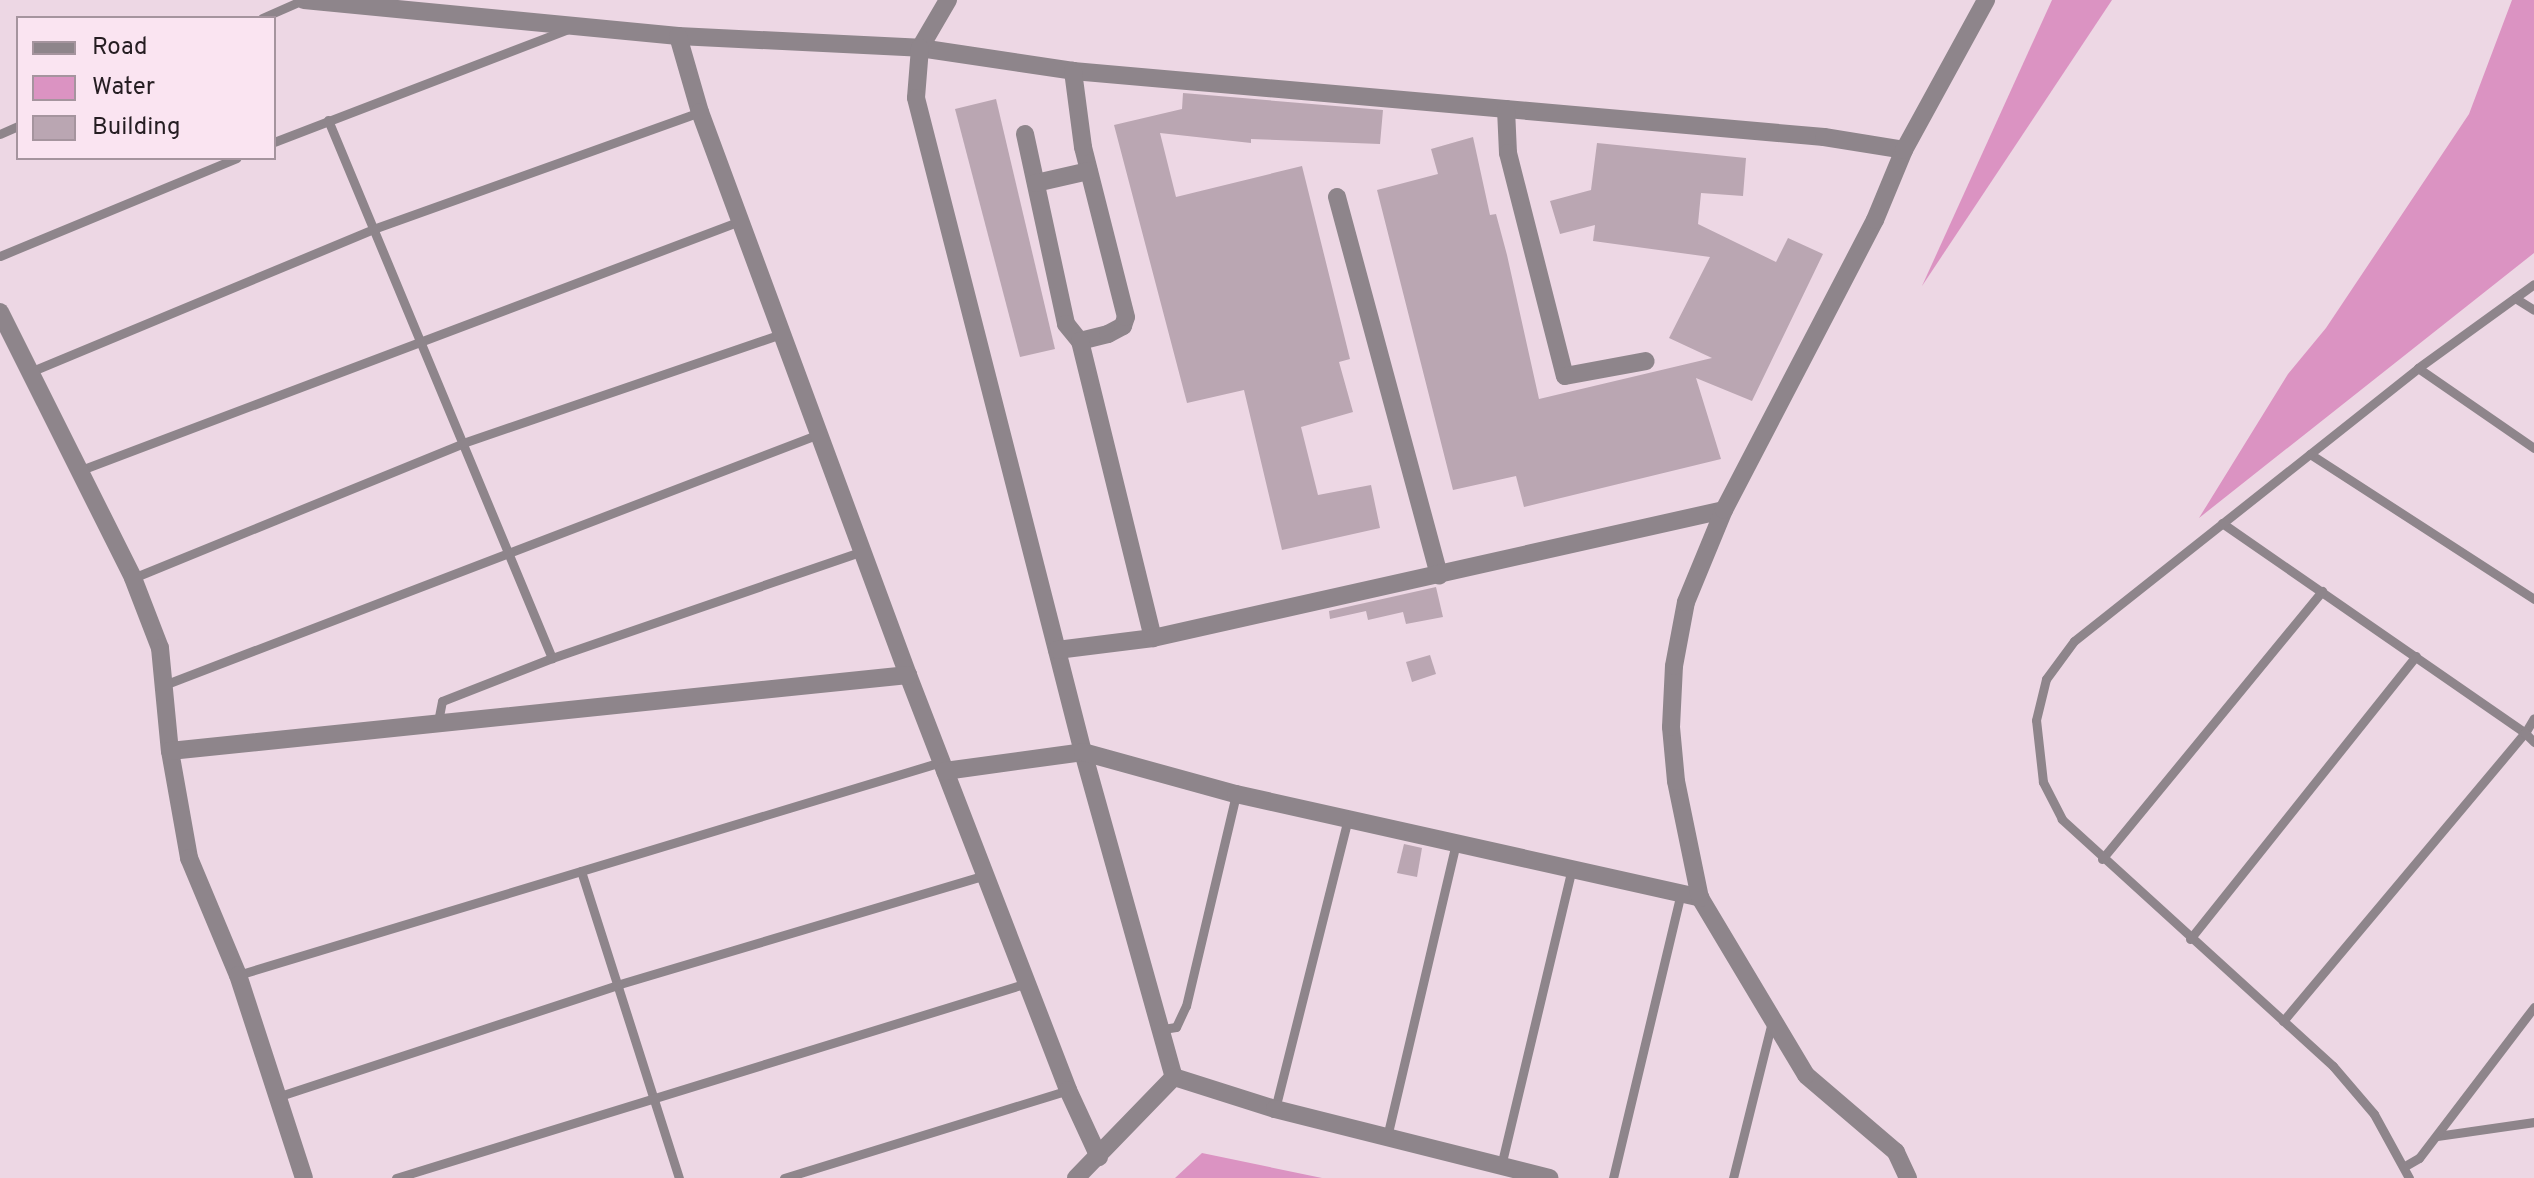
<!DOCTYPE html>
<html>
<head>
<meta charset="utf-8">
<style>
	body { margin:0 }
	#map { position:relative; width:2534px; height:1178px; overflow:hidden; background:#edd7e4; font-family:Overpass,sans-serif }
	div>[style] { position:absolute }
	.water>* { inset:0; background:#db93c2 }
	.building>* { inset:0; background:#baa6b2 }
	.service>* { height:9px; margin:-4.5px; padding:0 4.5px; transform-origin:4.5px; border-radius:4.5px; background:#8e858b }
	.minor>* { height:18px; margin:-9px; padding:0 9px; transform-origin:9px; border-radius:9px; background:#8e858b }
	span { translate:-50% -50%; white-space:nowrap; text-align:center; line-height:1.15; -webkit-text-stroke:6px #fae4f1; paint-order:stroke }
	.legend { position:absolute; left:16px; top:16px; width:260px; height:144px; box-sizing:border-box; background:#fae4f1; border:2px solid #a5949e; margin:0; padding:10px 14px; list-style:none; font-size:24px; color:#251d22 }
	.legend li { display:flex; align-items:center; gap:16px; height:40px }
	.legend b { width:40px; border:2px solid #a5949e }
</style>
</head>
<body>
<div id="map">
	<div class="water">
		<div style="clip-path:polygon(2052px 0,2112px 0,1922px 286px)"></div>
		<div style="clip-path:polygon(2512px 0,2534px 0,2534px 253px,2199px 518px,2288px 374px,2326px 328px,2469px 114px)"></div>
		<div style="clip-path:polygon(1202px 1153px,1322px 1178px,1175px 1178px)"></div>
	</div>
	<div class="building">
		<div style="clip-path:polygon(1183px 93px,1383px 110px,1380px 144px,1251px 139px,1251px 143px,1160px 133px,1176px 197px,1302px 166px,1350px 359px,1339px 362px,1353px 412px,1301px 427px,1318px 495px,1371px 485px,1380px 528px,1282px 550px,1244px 390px,1187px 403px,1114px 125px,1182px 109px)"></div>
		<div style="clip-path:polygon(996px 99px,1055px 349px,1020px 357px,955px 109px)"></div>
		<div style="clip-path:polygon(1473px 137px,1490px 215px,1496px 214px,1507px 255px,1539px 399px,1712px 358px,1669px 338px,1710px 257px,1593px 241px,1595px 225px,1560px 234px,1550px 201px,1591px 190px,1597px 143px,1746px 158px,1743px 196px,1701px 193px,1698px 224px,1776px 262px,1788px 238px,1823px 254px,1752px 401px,1696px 378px,1721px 459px,1524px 507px,1516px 476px,1453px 490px,1377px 190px,1438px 174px,1431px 149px)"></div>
		<div style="clip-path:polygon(1436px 587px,1443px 617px,1406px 624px,1403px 612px,1368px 620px,1366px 611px,1330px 619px,1329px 611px)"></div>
		<div style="clip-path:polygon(1430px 655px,1436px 674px,1412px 682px,1406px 662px)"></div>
		<div style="clip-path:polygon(1404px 844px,1422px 848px,1417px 877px,1397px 873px)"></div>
	</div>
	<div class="service">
		<div style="left:262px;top:18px;width:45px;rotate:-23.7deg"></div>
		<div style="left:328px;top:120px;width:583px;rotate:67.4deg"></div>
		<div style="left:552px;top:658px;width:118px;rotate:158.6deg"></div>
		<div style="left:442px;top:701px;width:20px;rotate:101deg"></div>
		<div style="left:0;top:134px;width:20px;rotate:-24deg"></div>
		<div style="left:274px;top:142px;width:313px;rotate:-21deg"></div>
		<div style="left:0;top:256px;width:256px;rotate:-22.5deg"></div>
		<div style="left:2515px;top:298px;width:22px;rotate:32deg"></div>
		<div style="left:2418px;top:368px;width:141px;rotate:34.6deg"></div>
		<div style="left:30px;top:372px;width:375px;rotate:-22.6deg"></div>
		<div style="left:376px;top:228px;width:344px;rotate:-19.7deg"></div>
		<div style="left:2310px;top:454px;width:267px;rotate:32.9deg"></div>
		<div style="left:81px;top:470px;width:704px;rotate:-20.7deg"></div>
		<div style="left:2222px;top:523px;width:369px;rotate:34.7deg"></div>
		<div style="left:2525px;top:733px;width:17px;rotate:-59deg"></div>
		<div style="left:133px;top:578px;width:357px;rotate:-22.2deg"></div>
		<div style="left:463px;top:443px;width:337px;rotate:-18.9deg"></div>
		<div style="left:552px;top:658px;width:328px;rotate:-19deg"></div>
		<div style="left:164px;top:685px;width:701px;rotate:-20.97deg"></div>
		<div style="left:2102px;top:859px;width:347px;rotate:-50.6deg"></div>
		<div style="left:581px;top:871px;width:322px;rotate:72.3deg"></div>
		<div style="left:2190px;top:939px;width:362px;rotate:-51.4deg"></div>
		<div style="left:238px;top:975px;width:735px;rotate:-16.86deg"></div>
		<div style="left:2283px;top:1021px;width:376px;rotate:-50deg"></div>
		<div style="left:2525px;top:733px;width:13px;rotate:45deg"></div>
		<div style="left:1163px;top:1029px;width:13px;rotate:-9deg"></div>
		<div style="left:1176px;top:1027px;width:23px;rotate:-65deg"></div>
		<div style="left:1186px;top:1006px;width:218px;rotate:-76.7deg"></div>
		<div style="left:277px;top:1097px;width:361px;rotate:-18.2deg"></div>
		<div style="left:620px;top:984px;width:381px;rotate:-16.6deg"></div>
		<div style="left:1275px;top:1109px;width:299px;rotate:-75.9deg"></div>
		<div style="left:2437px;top:1136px;width:98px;rotate:-8.2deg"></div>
		<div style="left:1387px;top:1137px;width:302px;rotate:-76.8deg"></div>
		<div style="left:1501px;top:1166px;width:305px;rotate:-76.6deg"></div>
		<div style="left:2405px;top:1166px;width:16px;rotate:-30deg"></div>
		<div style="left:2419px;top:1158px;width:190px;rotate:-52.7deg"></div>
		<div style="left:396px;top:1178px;width:660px;rotate:-17.17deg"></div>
		<div style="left:784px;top:1178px;width:297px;rotate:-17.2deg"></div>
		<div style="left:1613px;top:1178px;width:293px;rotate:-76.6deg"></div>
		<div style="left:1733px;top:1178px;width:161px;rotate:-76deg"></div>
		<div style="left:2409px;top:1178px;width:73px;rotate:-118.7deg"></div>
		<div style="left:2374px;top:1114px;width:63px;rotate:-130.5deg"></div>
		<div style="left:2333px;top:1066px;width:367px;rotate:-137.7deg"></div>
		<div style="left:2062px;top:819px;width:42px;rotate:-117.2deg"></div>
		<div style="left:2043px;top:782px;width:62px;rotate:-96.4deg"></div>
		<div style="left:2036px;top:720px;width:42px;rotate:-76.3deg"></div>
		<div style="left:2046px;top:679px;width:47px;rotate:-53.6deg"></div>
		<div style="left:2074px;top:641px;width:439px;rotate:-38.4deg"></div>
		<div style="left:2418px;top:368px;width:143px;rotate:-35.9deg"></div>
	</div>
	<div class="minor">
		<div style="left:304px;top:0;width:376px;rotate:5.5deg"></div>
		<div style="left:678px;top:36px;width:242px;rotate:2.8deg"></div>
		<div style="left:920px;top:48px;width:155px;rotate:8.5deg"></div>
		<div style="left:1073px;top:71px;width:754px;rotate:5.02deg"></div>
		<div style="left:1824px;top:137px;width:81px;rotate:9.2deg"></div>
		<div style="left:948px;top:0;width:56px;rotate:120.3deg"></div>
		<div style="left:920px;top:48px;width:50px;rotate:94.6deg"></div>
		<div style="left:916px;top:98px;width:675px;rotate:75.68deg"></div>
		<div style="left:1083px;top:752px;width:337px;rotate:74.4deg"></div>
		<div style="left:678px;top:36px;width:79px;rotate:73.9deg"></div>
		<div style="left:700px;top:112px;width:600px;rotate:69.72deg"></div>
		<div style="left:908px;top:675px;width:445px;rotate:68.9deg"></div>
		<div style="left:1068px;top:1090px;width:74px;rotate:65.2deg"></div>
		<div style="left:1506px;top:109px;width:44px;rotate:87.4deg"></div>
		<div style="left:1508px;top:153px;width:230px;rotate:75.7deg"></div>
		<div style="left:1565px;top:376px;width:82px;rotate:-10.5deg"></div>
		<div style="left:1025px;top:134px;width:194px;rotate:77.8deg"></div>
		<div style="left:1066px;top:324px;width:22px;rotate:51deg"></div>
		<div style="left:1080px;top:341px;width:29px;rotate:-14deg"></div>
		<div style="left:1108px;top:334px;width:17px;rotate:-28deg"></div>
		<div style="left:1123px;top:326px;width:9px;rotate:-72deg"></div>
		<div style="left:1126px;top:317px;width:175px;rotate:-104.2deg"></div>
		<div style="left:1083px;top:147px;width:77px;rotate:-97.5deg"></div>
		<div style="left:1036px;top:183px;width:54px;rotate:-12.8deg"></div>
		<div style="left:1337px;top:197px;width:392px;rotate:74.9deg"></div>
		<div style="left:0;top:312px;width:297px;rotate:63.4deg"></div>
		<div style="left:133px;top:578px;width:75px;rotate:68.9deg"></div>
		<div style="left:160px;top:648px;width:103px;rotate:84.5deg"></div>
		<div style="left:170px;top:751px;width:109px;rotate:79.9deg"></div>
		<div style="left:189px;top:858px;width:127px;rotate:67.3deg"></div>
		<div style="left:238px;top:975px;width:213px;rotate:72deg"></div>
		<div style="left:1080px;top:341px;width:306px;rotate:76.2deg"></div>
		<div style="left:1057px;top:650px;width:97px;rotate:-7.1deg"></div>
		<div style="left:1153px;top:638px;width:585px;rotate:-12.64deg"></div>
		<div style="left:170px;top:751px;width:742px;rotate:-5.88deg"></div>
		<div style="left:945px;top:771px;width:139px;rotate:-7.8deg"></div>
		<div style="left:1083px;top:752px;width:159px;rotate:15.4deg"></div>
		<div style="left:1236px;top:794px;width:476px;rotate:12.6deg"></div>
		<div style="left:1174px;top:1077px;width:106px;rotate:17.6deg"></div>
		<div style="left:1275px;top:1109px;width:283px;rotate:14.1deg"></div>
		<div style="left:1076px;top:1178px;width:141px;rotate:-45.9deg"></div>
		<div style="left:1908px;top:1178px;width:29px;rotate:-115deg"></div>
		<div style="left:1896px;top:1152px;width:118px;rotate:-139.5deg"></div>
		<div style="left:1806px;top:1075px;width:206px;rotate:-120.9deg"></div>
		<div style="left:1700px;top:898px;width:119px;rotate:-101.6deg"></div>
		<div style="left:1676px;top:781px;width:54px;rotate:-95.3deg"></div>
		<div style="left:1671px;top:727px;width:61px;rotate:-87.2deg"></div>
		<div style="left:1674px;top:666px;width:65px;rotate:-79.4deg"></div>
		<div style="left:1686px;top:602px;width:100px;rotate:-67.6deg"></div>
		<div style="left:1724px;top:510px;width:327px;rotate:-62.5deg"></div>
		<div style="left:1875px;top:220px;width:76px;rotate:-67.5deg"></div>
		<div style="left:1904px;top:150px;width:171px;rotate:-61.3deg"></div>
	</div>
	<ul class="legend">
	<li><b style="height:10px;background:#8e858b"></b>Road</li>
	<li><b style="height:22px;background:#db93c2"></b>Water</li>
	<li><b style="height:22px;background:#baa6b2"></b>Building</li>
	</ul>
</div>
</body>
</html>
